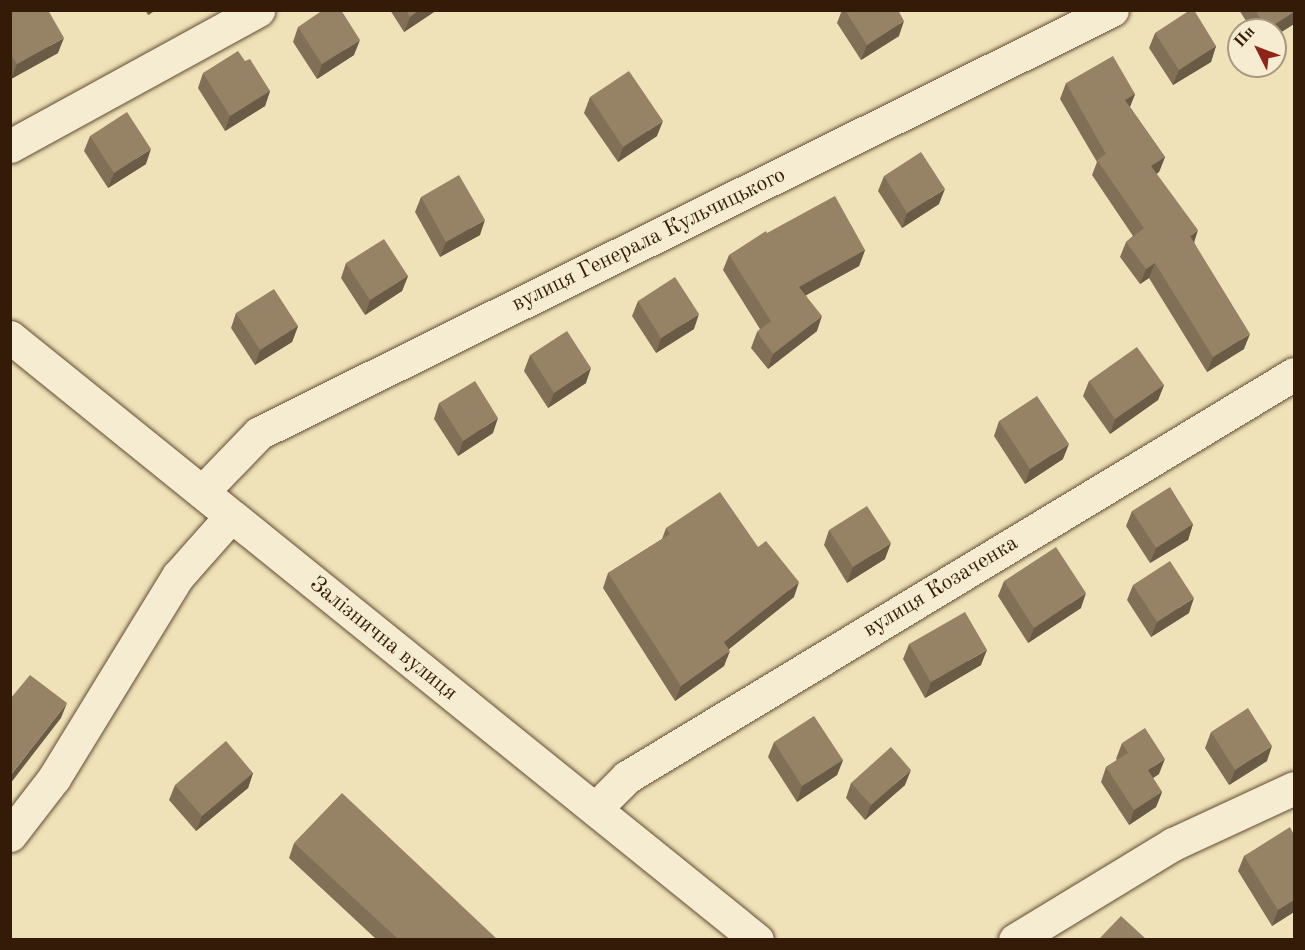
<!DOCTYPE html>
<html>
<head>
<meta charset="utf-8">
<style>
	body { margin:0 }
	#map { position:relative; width:1305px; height:950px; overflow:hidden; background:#f0e2b8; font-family:"Old Standard TT",serif }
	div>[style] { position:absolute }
	.roads { filter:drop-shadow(0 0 2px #634d34) drop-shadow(0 0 2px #634d34) }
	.minor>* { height:33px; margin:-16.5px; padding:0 16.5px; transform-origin:16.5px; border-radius:16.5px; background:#f5ecd1 }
	.tertiary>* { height:33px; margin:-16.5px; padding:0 16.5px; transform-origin:16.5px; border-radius:16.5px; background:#f5ecd1 }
	.wall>* { inset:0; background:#817056 }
	.shaded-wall>* { inset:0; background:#695b46 }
	.building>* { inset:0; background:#968264 }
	span { translate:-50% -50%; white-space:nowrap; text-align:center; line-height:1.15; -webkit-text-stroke:6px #f5ecd1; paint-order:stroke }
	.street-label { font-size:22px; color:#341b08 }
	.frame { position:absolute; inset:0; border:12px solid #341b08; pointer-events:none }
	.north { position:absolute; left:1227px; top:18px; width:60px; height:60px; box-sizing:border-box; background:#f5ecd1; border:2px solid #a89881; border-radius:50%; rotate:312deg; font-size:16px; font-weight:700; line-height:24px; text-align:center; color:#341b08 }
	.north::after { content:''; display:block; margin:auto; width:21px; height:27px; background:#8f2418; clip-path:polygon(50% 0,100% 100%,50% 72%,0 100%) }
</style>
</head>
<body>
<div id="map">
	<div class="roads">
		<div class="minor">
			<div style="left:10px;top:146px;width:283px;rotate:-28.7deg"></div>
			<div style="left:595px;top:809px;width:45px;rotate:-45deg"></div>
			<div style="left:627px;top:777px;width:779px;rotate:-31.14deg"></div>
			<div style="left:10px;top:835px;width:72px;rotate:-52.3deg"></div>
			<div style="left:54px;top:778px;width:237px;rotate:-58.5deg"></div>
			<div style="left:178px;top:576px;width:80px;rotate:-48.5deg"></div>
			<div style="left:1015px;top:940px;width:185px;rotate:-31.3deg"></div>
			<div style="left:1173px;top:844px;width:133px;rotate:-24.8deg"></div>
		</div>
		<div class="tertiary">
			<div style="left:10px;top:337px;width:960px;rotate:38.91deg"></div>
			<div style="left:202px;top:492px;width:82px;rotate:-46deg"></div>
			<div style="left:259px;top:433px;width:952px;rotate:-26.38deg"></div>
		</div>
	</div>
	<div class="wall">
		<div style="clip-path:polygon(145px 10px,156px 10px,148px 15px)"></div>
		<div style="clip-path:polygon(390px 10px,437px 10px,404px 32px)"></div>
		<div style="clip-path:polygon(842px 10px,898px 10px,899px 36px,861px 60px,837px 23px)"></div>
		<div style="clip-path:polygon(1239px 10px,1294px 10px,1294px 24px,1275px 36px,1275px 30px,1252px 30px)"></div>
		<div style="clip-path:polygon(10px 12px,58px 53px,11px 79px,10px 78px)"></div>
		<div style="clip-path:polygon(298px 27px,354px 55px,317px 79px,293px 42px)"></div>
		<div style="clip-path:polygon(1155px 33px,1216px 46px,1211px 62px,1173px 85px,1149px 48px)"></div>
		<div style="clip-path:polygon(245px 61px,270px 91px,265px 106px,225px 131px,198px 88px,203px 73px)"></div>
		<div style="clip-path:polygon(1066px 83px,1135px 94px,1130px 107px,1165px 157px,1159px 172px,1156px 174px,1194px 242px,1244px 349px,1207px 372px,1149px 278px,1140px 284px,1120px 257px,1126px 242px,1133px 236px,1092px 175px,1097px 162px,1060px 99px)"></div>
		<div style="clip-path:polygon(590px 97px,657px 136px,618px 162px,584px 113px)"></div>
		<div style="clip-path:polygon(90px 136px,146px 164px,108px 188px,84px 151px)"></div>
		<div style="clip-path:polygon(884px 176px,939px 204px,902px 228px,878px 191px)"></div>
		<div style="clip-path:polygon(421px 197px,480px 235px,440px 257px,415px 212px)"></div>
		<div style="clip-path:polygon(767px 233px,865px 250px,859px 266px,806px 295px,817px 331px,768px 369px,751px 348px,757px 332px,760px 329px,723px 270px,729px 255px)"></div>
		<div style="clip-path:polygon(346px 263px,408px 276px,402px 291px,365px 315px,341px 278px)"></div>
		<div style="clip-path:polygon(638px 301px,694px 329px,656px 353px,632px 316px)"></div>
		<div style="clip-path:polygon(236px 313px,298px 326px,292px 342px,255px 365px,231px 328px)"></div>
		<div style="clip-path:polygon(530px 355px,586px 383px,548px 408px,524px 371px)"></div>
		<div style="clip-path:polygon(1089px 381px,1164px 385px,1158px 400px,1110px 434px,1083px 396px)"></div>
		<div style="clip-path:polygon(439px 403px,493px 433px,458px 456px,434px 419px)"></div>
		<div style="clip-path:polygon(999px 421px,1063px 459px,1025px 484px,994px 436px)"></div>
		<div style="clip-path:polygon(1132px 511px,1193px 524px,1188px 540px,1150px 563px,1126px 526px)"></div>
		<div style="clip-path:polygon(666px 528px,758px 547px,794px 597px,729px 649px,724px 666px,675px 701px,603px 588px,608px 573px,662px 539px)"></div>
		<div style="clip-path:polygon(829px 530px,885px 559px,847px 583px,824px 545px)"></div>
		<div style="clip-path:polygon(1004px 581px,1081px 608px,1028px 643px,998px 596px)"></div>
		<div style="clip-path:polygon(1133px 585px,1189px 613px,1151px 637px,1127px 600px)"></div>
		<div style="clip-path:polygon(909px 644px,981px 665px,925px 698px,903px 659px)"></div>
		<div style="clip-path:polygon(1211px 732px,1267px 761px,1229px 785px,1205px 748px)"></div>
		<div style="clip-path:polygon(774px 742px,843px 760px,837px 775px,797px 802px,768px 757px)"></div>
		<div style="clip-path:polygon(1122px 743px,1159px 774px,1153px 778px,1162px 792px,1156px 807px,1129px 825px,1101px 782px,1106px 767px,1117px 760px,1116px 759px)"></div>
		<div style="clip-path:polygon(253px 773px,248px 788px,196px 831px,169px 800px,175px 785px)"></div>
		<div style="clip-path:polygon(851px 783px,905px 785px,865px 820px,846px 798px)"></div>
		<div style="clip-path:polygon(1294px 835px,1294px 912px,1272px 926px,1238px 871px,1244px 856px)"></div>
		<div style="clip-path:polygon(294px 843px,497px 939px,376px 939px,289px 858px)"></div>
	</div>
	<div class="shaded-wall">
		<div style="clip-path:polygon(150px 10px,156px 10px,148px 15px)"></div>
		<div style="clip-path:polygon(419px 10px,437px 10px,404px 32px,410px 17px)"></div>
		<div style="clip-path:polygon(1294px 12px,1294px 24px,1275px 36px,1275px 30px,1267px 30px)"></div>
		<div style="clip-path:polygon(904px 21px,899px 36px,861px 60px,867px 45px)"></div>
		<div style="clip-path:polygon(64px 38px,58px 53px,11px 79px,17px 64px)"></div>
		<div style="clip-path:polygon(360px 40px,354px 55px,317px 79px,322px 64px)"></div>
		<div style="clip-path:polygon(1216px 46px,1211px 62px,1173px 85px,1179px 70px)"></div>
		<div style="clip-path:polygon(270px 91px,265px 106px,225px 131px,230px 116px)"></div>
		<div style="clip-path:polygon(1135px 94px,1129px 109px,1125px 100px)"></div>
		<div style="clip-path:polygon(663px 121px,657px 136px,618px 162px,623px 147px)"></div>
		<div style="clip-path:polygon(151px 149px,146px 164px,108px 188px,114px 173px)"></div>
		<div style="clip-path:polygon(1165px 157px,1159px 172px,1145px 182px,1151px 166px)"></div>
		<div style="clip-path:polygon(945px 189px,939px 204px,902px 228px,907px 213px)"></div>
		<div style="clip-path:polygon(485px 220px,480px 235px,440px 257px,446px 242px)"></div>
		<div style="clip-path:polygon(1198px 230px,1193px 246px,1190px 236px)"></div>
		<div style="clip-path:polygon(865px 250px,859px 266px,794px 302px,799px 287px)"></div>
		<div style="clip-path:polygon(1155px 263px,1149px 278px,1140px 284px,1146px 269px)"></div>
		<div style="clip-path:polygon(408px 276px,402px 291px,365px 315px,370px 300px)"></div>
		<div style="clip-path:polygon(699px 314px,694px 329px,656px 353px,661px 338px)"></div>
		<div style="clip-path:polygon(822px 316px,817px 331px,768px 369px,773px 354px)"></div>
		<div style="clip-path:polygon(298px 326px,292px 342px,255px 365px,260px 350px)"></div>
		<div style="clip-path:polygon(1250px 334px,1244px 349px,1207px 372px,1213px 357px)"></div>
		<div style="clip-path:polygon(591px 368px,586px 383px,548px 408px,554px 393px)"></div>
		<div style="clip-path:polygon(1164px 385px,1158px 400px,1110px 434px,1115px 419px)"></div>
		<div style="clip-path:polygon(498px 418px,493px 433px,458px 456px,463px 441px)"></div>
		<div style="clip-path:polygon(1069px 444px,1063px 459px,1025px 484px,1030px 469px)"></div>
		<div style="clip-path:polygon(1193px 524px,1188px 540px,1150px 563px,1156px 548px)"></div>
		<div style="clip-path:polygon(891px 543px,885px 559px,847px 583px,853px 567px)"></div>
		<div style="clip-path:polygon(799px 582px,794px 597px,718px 658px,724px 642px)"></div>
		<div style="clip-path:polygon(1086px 593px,1081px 608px,1028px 643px,1034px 628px)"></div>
		<div style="clip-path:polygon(1194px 598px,1189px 613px,1151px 637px,1157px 622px)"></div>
		<div style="clip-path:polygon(987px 650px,981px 665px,925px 698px,931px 682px)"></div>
		<div style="clip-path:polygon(730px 651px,724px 666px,675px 701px,681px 686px)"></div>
		<div style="clip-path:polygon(67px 703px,61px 718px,10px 784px,10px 776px)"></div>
		<div style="clip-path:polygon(1272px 746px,1267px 761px,1229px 785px,1235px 770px)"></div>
		<div style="clip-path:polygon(1165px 759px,1159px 774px,1142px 785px,1148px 770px)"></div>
		<div style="clip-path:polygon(843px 760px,837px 775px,797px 802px,802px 786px)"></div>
		<div style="clip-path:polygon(911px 770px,905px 785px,865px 820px,871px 805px)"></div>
		<div style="clip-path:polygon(253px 773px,248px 788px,196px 831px,202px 816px)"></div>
		<div style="clip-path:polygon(1162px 792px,1156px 807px,1129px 825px,1134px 810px)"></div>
		<div style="clip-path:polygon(1294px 900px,1294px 912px,1272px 926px,1278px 910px)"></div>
	</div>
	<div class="building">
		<div style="clip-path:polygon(13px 10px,48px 10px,64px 38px,17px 64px,10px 53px,10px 12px)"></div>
		<div style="clip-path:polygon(323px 10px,341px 10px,360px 40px,322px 64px,298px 27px)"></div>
		<div style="clip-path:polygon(406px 10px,419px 10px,410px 17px)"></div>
		<div style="clip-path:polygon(845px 10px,898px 10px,904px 21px,867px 45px)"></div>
		<div style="clip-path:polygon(1190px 10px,1194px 10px,1216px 46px,1179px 70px,1155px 33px)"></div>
		<div style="clip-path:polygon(1255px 10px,1294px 10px,1294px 12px,1267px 29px)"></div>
		<div style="clip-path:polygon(238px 51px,245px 61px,250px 59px,270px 91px,230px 116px,203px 73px)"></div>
		<div style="clip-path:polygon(1113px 56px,1135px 94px,1125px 100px,1165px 157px,1151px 166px,1198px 230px,1190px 236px,1250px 334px,1213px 357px,1155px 263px,1146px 269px,1126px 242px,1144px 228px,1097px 160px,1106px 154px,1066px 83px)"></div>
		<div style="clip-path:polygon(629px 71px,663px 121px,623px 147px,590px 97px)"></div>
		<div style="clip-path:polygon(127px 112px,151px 149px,114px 173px,90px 136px)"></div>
		<div style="clip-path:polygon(921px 152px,945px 189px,907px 213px,884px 176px)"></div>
		<div style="clip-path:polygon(459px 175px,485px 220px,446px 242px,421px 197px)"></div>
		<div style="clip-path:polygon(835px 196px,865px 250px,799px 287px,822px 316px,773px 354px,757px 332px,771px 321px,729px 255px,766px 231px,767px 233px)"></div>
		<div style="clip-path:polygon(384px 239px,408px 276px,370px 300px,346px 263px)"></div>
		<div style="clip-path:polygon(675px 277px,699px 314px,661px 338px,638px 301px)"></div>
		<div style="clip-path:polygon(274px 289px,298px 326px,260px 350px,236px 313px)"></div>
		<div style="clip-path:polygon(567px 331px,591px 368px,554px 393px,530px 355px)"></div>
		<div style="clip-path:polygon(1137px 347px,1164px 385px,1115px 419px,1089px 381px)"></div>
		<div style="clip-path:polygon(475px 381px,498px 418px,463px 441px,439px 403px)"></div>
		<div style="clip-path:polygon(1037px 396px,1069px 444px,1030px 469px,999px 421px)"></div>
		<div style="clip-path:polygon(1170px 487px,1193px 524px,1156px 548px,1132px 511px)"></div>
		<div style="clip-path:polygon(720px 492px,758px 547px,766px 541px,799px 582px,724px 642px,730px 651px,681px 686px,608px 573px,670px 534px,666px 528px)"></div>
		<div style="clip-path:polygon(867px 506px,891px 543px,853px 567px,829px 530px)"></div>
		<div style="clip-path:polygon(1056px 547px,1086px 593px,1034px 628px,1004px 581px)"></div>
		<div style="clip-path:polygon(1170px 561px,1194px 598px,1157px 622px,1133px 585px)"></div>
		<div style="clip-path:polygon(965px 612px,987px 650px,931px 682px,909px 644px)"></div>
		<div style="clip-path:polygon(30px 675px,67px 703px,10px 776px,10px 699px)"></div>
		<div style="clip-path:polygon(1248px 708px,1272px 746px,1235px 770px,1211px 732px)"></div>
		<div style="clip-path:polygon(814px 716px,843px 760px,802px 786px,774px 742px)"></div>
		<div style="clip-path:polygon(1145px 728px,1165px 759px,1148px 770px,1162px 792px,1134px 810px,1106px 767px,1128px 753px,1122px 743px)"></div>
		<div style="clip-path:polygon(226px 741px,253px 773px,202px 816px,175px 785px)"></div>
		<div style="clip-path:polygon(891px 747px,911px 770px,871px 805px,851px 783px)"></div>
		<div style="clip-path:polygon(342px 793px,497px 939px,398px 939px,294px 843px)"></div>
		<div style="clip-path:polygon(1290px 827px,1294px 835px,1294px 900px,1278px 910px,1244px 856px)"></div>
		<div style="clip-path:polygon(1121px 916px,1146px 939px,1099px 939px)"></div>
	</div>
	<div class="street-label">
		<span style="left:649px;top:240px;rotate:-26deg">вулиця Генерала Кульчицького</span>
		<span style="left:941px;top:587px;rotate:-31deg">вулиця Козаченка</span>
		<span style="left:383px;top:639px;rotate:39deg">Залізнична вулиця</span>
	</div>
	<div class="frame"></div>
	<div class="north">Пн</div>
</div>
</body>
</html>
